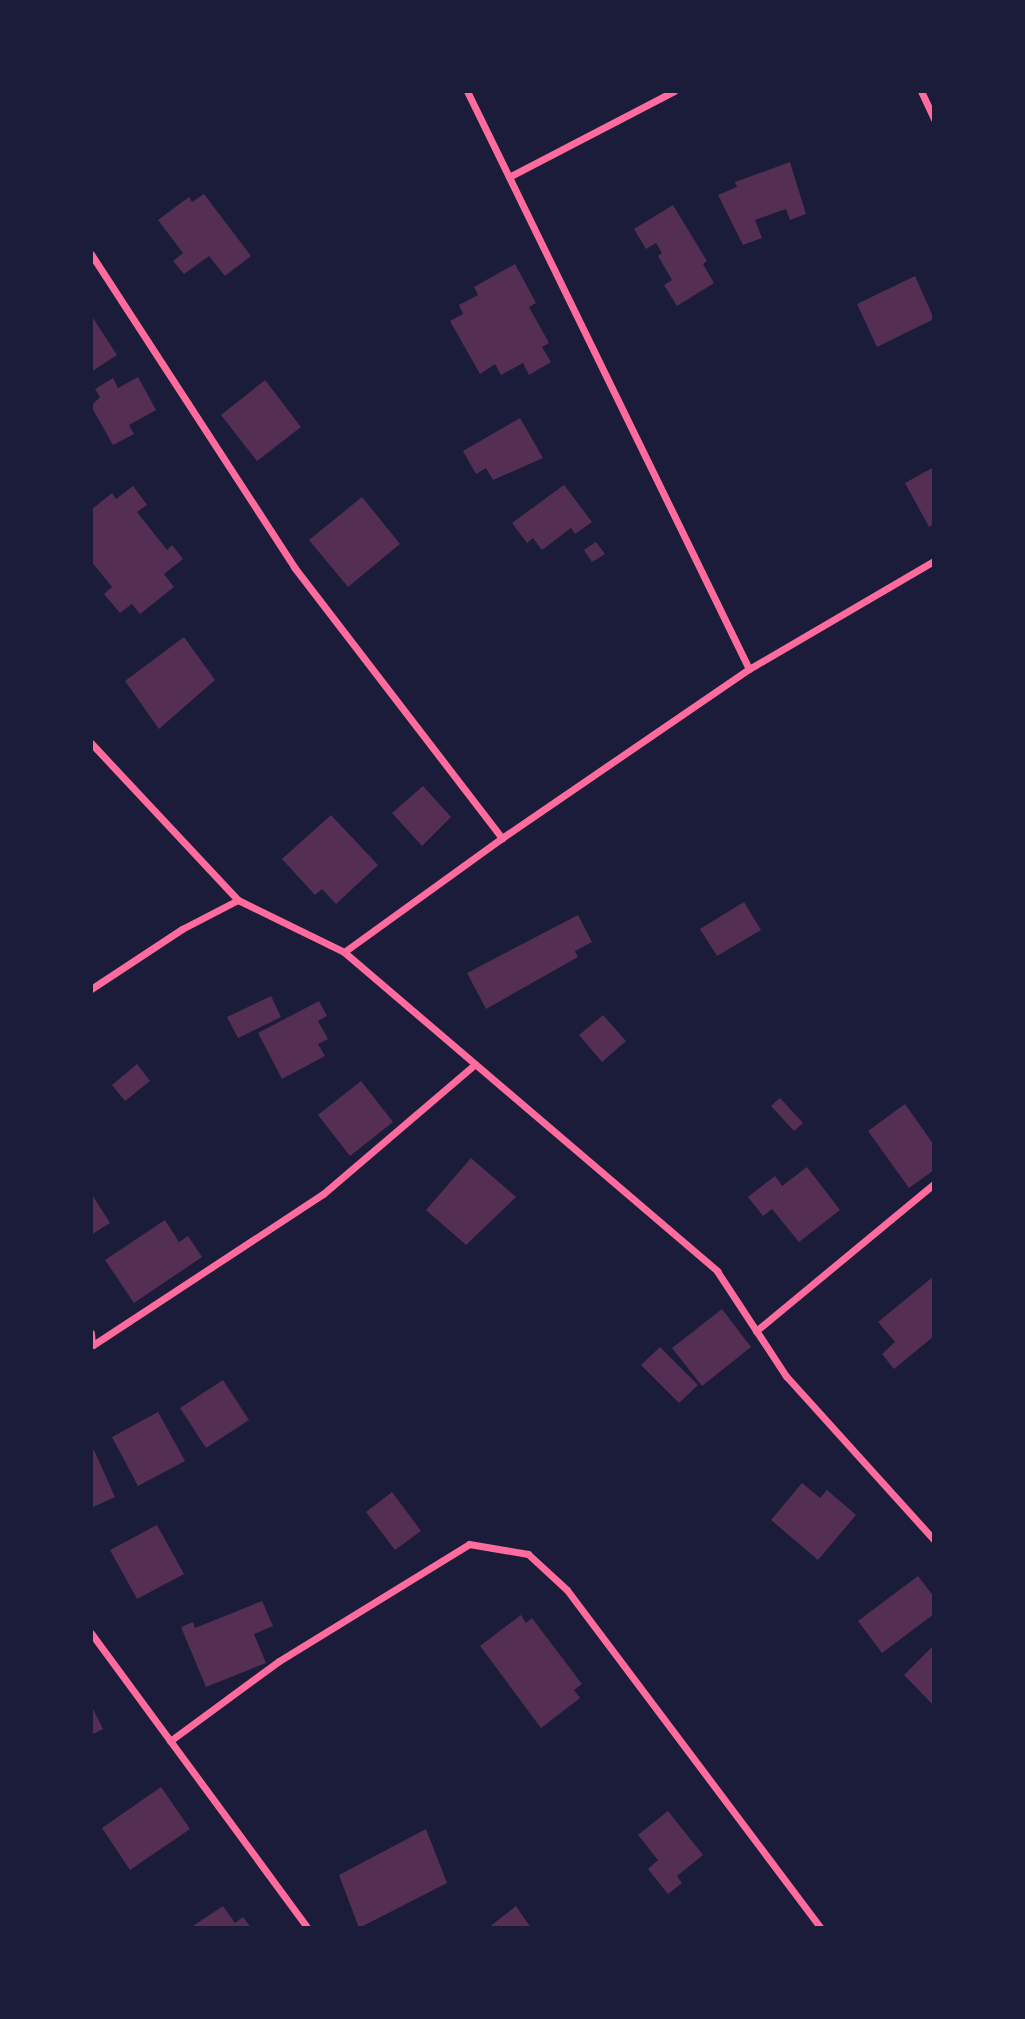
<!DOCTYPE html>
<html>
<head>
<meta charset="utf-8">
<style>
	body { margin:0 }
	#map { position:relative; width:1025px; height:2019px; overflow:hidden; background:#1b1b3a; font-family:"Roboto Condensed",sans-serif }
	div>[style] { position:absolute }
	.building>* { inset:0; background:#542f53 }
	.minor>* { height:7px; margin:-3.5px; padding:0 3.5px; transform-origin:3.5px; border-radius:3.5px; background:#ff6b9d }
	span { translate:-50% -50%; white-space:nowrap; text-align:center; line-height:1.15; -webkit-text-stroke:5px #1b1b3a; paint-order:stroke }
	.frame { position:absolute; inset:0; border:93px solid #1b1b3a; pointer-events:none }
</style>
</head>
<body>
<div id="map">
	<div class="building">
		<div style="clip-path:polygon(790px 162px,806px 214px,790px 220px,786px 209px,755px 220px,762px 238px,743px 245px,718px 195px,737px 187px,735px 182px)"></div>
		<div style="clip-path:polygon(204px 194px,251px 256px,225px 276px,209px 256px,184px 274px,173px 261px,183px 253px,158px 220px,189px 197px,192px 202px)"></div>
		<div style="clip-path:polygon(673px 205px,707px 261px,703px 264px,714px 283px,677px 306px,664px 285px,672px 280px,658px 256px,662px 253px,656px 243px,646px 249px,634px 229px)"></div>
		<div style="clip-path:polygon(515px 264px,536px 303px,529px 307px,549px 343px,542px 347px,551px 362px,529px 375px,523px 363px,501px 375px,495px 364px,480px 374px,450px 321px,463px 314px,459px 305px,478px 295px,474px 287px)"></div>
		<div style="clip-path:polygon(915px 276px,934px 319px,877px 347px,857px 304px)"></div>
		<div style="clip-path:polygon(93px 318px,117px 355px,91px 372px,91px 319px)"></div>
		<div style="clip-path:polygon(138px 377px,156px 410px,129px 425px,134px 434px,113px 445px,91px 406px,100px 397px,95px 389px,113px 378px,118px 388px)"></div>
		<div style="clip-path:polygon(265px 380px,301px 427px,257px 461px,221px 415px)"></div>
		<div style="clip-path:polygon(520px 418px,543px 458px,493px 480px,486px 468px,476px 474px,463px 451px)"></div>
		<div style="clip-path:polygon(934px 467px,934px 524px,929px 527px,905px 483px)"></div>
		<div style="clip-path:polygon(564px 485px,592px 522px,575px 534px,571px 528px,542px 550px,533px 538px,527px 543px,512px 523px)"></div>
		<div style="clip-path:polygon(133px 486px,147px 505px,137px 512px,167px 550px,172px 545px,183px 559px,164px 574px,174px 587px,140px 614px,132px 604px,120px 613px,104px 594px,112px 587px,91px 561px,91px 510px,112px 493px,116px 499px)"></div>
		<div style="clip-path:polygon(362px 497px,400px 544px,348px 587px,309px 540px)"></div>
		<div style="clip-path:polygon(596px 542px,605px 554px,592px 562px,584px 550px)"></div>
		<div style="clip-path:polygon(184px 637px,215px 680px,159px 729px,125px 681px)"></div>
		<div style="clip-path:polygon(423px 786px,451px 817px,422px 846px,392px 813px)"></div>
		<div style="clip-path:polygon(331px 815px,378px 865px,336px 904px,322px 889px,315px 895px,282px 859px)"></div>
		<div style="clip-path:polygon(744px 902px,761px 930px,717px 956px,700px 929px)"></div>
		<div style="clip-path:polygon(578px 915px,592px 942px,575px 951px,578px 957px,486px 1009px,467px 973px)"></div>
		<div style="clip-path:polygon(271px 996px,281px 1017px,238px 1038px,227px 1017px)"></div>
		<div style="clip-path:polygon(319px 1001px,327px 1016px,318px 1021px,328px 1039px,318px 1044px,325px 1056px,282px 1079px,258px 1033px)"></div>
		<div style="clip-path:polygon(603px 1015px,626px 1041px,602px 1062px,579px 1035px)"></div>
		<div style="clip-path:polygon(137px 1064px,150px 1081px,125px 1101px,112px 1085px)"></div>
		<div style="clip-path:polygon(361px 1081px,393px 1122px,350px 1156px,318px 1115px)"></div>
		<div style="clip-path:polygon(780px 1098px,803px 1123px,794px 1131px,771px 1106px)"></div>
		<div style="clip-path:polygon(905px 1104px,934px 1145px,934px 1170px,909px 1188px,868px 1131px)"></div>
		<div style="clip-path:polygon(471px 1158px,516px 1197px,466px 1245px,426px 1210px)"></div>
		<div style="clip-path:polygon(807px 1167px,840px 1210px,799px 1242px,772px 1209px,763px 1216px,748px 1197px,775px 1176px,782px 1186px)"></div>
		<div style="clip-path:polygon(91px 1193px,110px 1223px,91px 1235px)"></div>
		<div style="clip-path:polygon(165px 1220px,179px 1242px,188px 1236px,202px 1257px,134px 1303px,105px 1260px)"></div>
		<div style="clip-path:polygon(934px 1276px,934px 1336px,894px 1369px,882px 1354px,895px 1342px,878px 1322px)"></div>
		<div style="clip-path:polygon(722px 1309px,751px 1347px,702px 1386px,672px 1348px)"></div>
		<div style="clip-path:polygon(660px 1347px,698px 1385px,679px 1403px,641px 1365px)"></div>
		<div style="clip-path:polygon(223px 1380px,249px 1420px,206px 1448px,180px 1408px)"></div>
		<div style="clip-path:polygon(158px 1412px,185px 1461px,138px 1486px,112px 1437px)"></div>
		<div style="clip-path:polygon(94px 1450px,115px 1497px,91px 1508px,91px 1452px)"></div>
		<div style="clip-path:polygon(802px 1483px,820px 1498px,827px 1490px,856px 1515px,818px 1560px,771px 1520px)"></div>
		<div style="clip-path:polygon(392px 1492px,421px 1531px,395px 1550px,366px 1512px)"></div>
		<div style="clip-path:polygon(157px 1525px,184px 1574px,137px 1599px,110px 1550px)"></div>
		<div style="clip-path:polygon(918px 1576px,934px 1597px,934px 1614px,882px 1653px,858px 1621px)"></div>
		<div style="clip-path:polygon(262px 1601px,273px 1626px,254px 1634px,266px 1663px,206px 1687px,181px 1627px,193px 1622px,195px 1628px)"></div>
		<div style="clip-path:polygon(521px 1615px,526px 1623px,532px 1618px,582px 1684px,574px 1690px,580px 1698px,541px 1728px,480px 1646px)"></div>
		<div style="clip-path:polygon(934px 1645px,934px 1706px,904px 1675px)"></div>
		<div style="clip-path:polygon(91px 1705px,103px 1729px,91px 1735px)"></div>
		<div style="clip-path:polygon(161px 1787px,190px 1829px,130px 1870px,102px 1828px)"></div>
		<div style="clip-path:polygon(668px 1811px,703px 1855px,677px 1876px,682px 1883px,668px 1894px,648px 1869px,658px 1860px,638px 1835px)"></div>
		<div style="clip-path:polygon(426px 1829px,447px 1883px,359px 1928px,339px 1875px)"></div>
		<div style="clip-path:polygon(223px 1906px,235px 1923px,243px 1917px,251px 1928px,190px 1928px)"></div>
		<div style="clip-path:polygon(516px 1906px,531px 1928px,488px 1928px)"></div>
	</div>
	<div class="minor">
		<div style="left:467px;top:91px;width:643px;rotate:63.99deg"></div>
		<div style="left:921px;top:91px;width:31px;rotate:65deg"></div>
		<div style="left:509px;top:177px;width:186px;rotate:-27.5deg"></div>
		<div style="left:91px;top:254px;width:373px;rotate:57deg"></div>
		<div style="left:294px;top:567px;width:342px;rotate:52.5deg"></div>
		<div style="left:91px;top:743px;width:215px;rotate:46.9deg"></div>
		<div style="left:344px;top:952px;width:195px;rotate:-35.8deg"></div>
		<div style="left:502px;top:838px;width:299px;rotate:-34.4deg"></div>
		<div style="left:749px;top:669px;width:214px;rotate:-30.3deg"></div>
		<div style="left:91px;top:989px;width:109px;rotate:-33.4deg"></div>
		<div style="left:182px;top:929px;width:63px;rotate:-27.4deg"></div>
		<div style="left:238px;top:900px;width:118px;rotate:26.1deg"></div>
		<div style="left:344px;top:952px;width:491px;rotate:40.5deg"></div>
		<div style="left:717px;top:1271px;width:126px;rotate:56.7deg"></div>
		<div style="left:786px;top:1376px;width:221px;rotate:47.9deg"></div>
		<div style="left:756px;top:1331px;width:231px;rotate:-39.6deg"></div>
		<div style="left:91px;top:1333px;width:12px;rotate:85deg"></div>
		<div style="left:93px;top:1345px;width:275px;rotate:-33.3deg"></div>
		<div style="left:323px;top:1194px;width:200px;rotate:-40.5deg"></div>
		<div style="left:91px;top:1633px;width:366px;rotate:53.7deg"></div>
		<div style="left:170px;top:1741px;width:135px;rotate:-36.3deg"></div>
		<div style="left:279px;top:1661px;width:223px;rotate:-31.6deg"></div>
		<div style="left:469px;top:1544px;width:60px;rotate:9.6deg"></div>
		<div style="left:528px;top:1554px;width:53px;rotate:42.7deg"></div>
		<div style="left:567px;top:1590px;width:423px;rotate:53.1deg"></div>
	</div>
	<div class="frame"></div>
</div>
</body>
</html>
